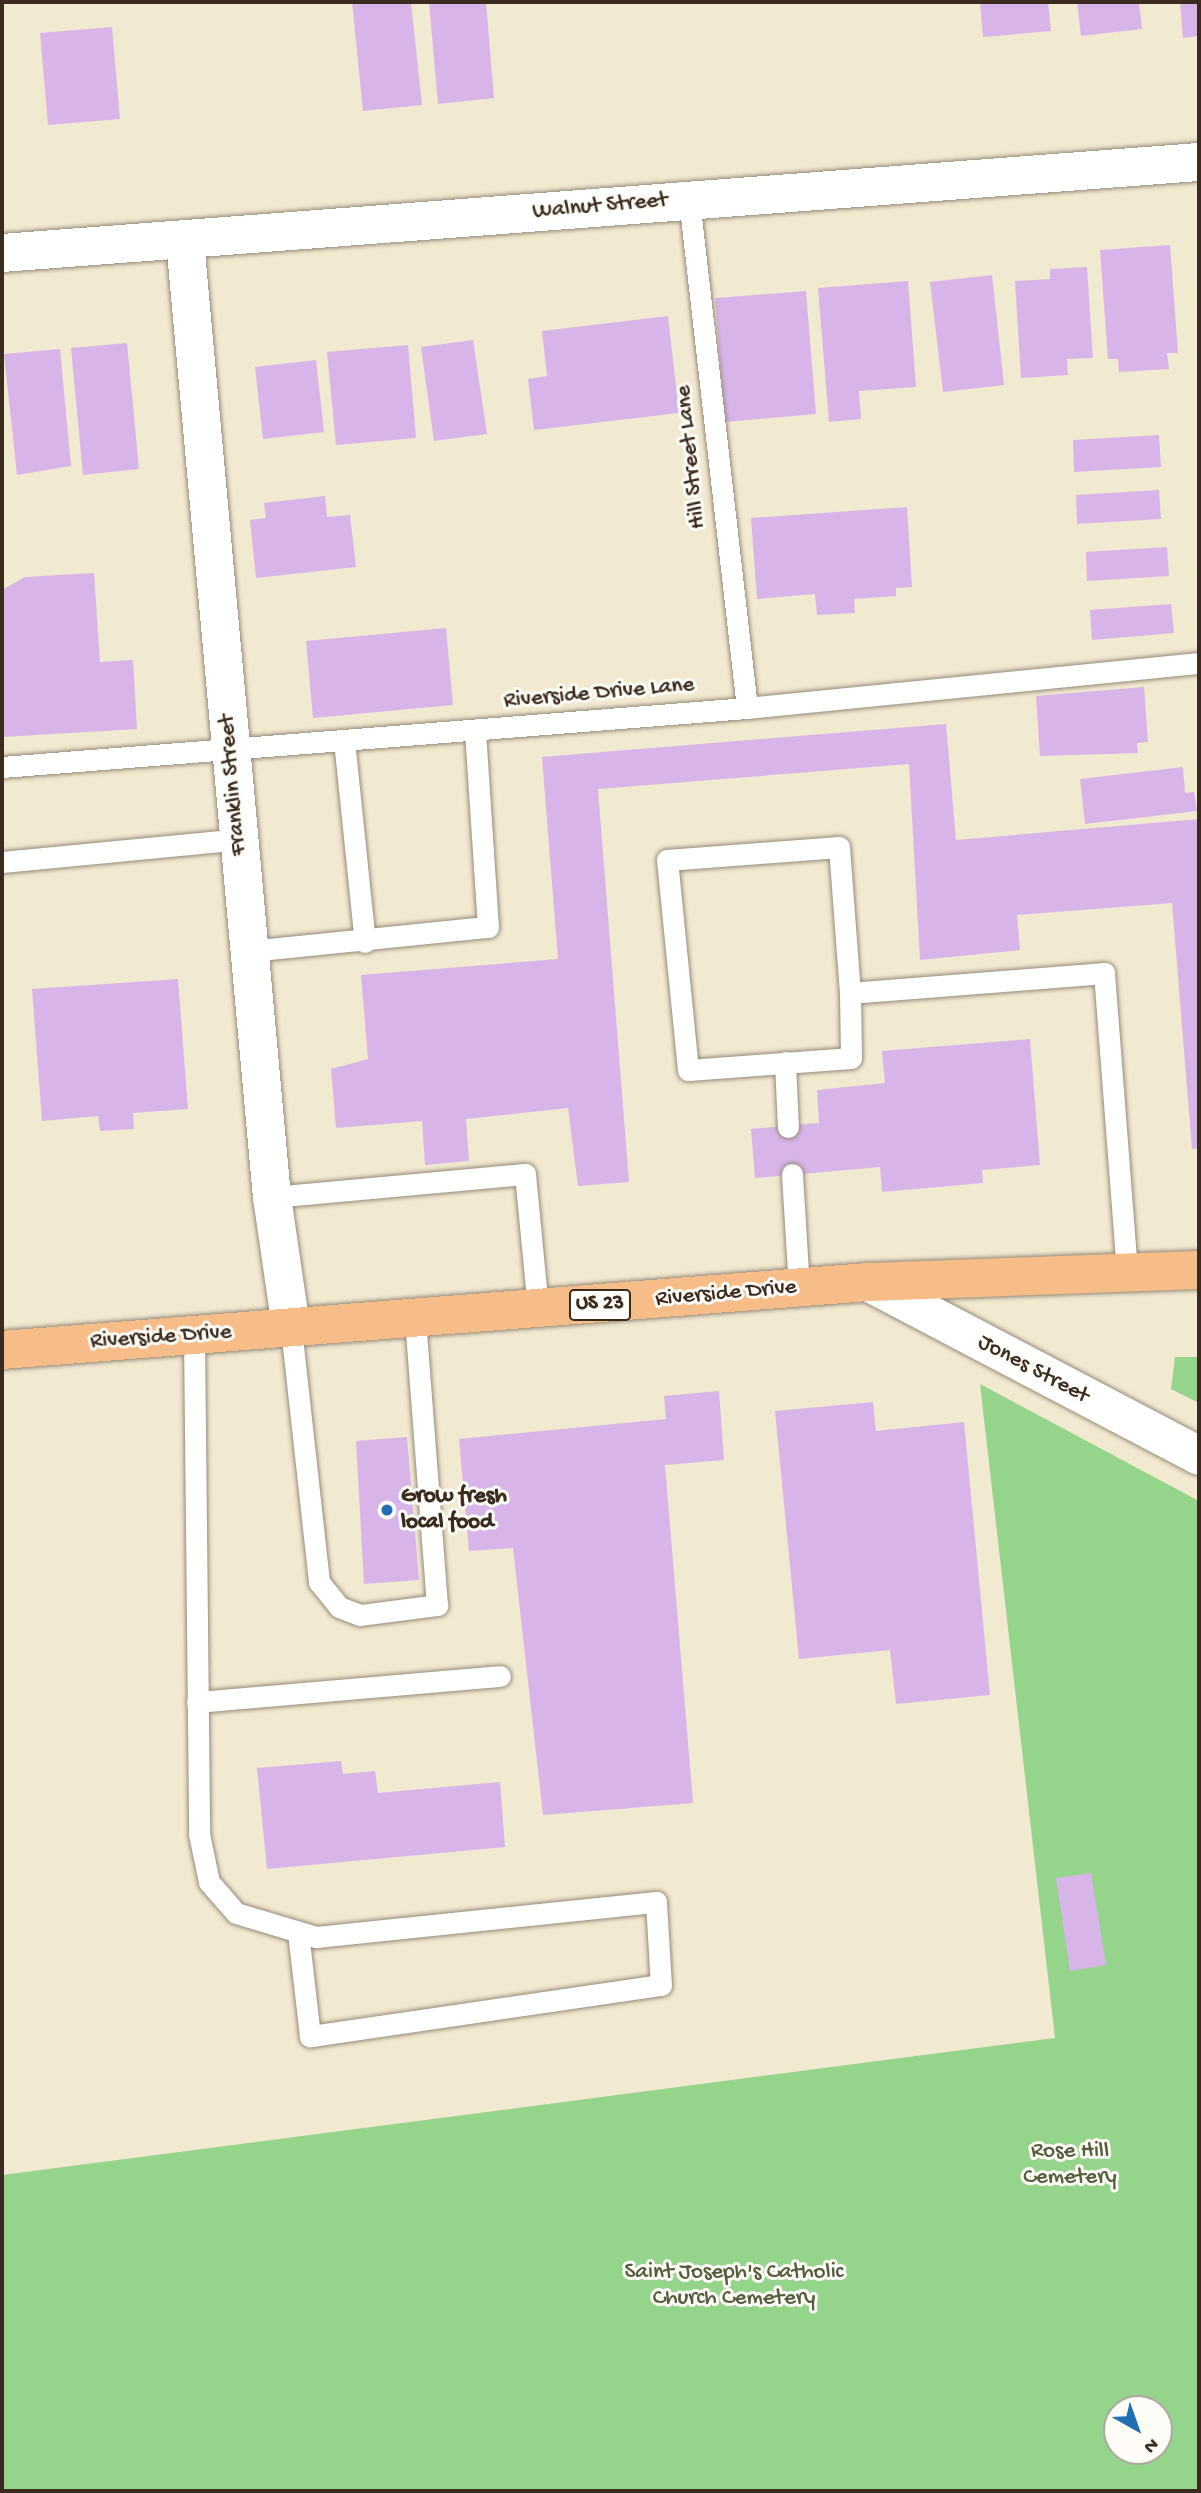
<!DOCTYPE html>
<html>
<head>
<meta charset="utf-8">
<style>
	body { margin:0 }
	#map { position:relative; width:1201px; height:2493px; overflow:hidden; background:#f2e9d1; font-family:"Gochi Hand",sans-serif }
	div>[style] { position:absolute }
	.green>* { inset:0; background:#95d58b }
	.building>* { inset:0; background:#d7b5e9 }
	.roads { filter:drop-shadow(0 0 2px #968a78) drop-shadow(0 0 2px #968a78) }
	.service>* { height:21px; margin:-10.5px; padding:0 10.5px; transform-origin:10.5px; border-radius:10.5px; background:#fff }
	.minor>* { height:38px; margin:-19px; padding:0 19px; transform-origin:19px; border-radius:19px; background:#fff }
	.primary>* { height:38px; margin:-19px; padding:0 19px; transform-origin:19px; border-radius:19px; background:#f7bd88 }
	.dots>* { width:19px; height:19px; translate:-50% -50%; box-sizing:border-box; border:4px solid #fdfcf7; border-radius:50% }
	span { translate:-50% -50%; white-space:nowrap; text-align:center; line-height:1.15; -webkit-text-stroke:6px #fdfcf7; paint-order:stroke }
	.shield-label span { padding:2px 5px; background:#fdfcf7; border:2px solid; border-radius:5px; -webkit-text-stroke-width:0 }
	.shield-label { font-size:21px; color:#3b2a1e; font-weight:700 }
	.street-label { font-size:23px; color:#3b2a1e }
	.poi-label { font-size:23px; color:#3b2a1e; font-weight:700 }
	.left { translate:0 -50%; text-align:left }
	.park-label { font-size:23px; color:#565d3f }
	.frame { position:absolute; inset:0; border:4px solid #3b2a1e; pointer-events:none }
	.north { position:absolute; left:1103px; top:2395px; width:70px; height:70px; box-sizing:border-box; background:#fdfcf7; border:2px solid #afa8a0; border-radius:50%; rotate:140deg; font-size:19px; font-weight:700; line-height:28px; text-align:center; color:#3b2a1e }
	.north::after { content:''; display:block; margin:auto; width:24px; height:32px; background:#1f6fb2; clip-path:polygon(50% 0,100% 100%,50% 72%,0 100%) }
</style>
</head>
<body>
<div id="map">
	<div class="green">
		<div style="clip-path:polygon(1175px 1357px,1199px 1357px,1199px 1403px,1171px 1389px)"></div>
		<div style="clip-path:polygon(evenodd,980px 1384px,1199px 1501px,1199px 2491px,2px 2491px,2px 2175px,1055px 2038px,980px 1384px,1117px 2409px,1159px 2409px,1159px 2451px,1117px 2451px,1117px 2409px)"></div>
	</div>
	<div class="building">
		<div style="clip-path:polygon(352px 2px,411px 2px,422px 105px,363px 111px)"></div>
		<div style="clip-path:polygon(429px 2px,486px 2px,494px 98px,438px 104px)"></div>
		<div style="clip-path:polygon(980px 2px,1048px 2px,1051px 31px,983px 37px)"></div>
		<div style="clip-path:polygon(1077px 2px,1139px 2px,1142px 29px,1081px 36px)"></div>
		<div style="clip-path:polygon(1180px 2px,1199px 2px,1199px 36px,1183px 38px)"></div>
		<div style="clip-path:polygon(112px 27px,120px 119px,48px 125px,40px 33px)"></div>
		<div style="clip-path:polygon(1170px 245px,1178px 353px,1167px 353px,1169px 369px,1119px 372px,1118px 359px,1108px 359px,1100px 250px)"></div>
		<div style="clip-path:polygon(1087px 267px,1093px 358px,1067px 359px,1068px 375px,1021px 378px,1015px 281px,1050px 279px,1050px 269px)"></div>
		<div style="clip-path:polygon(992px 275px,1004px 385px,943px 392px,930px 282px)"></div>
		<div style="clip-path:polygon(908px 281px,916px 387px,859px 391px,861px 419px,829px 422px,818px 288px)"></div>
		<div style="clip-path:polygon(806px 291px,816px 414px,725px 422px,715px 298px)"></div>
		<div style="clip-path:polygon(668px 316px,679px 413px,534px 430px,528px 379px,547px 376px,542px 331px)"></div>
		<div style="clip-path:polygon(473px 340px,487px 434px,434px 441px,421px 347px)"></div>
		<div style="clip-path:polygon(127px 343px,139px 469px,83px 475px,71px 348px)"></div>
		<div style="clip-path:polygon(408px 345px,416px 438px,336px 445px,327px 352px)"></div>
		<div style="clip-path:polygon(60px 349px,71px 466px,17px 475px,4px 354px)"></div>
		<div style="clip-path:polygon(316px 360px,324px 432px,263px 439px,255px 367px)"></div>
		<div style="clip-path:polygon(1159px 435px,1161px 467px,1074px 472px,1073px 440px)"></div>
		<div style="clip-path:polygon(1159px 490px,1161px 519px,1077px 524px,1076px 495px)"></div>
		<div style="clip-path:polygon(325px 496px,327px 517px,350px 515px,356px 567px,256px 578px,250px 520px,266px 518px,264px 503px)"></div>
		<div style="clip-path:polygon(907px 507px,912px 587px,896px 588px,896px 596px,854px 599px,855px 613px,817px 615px,815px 594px,757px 599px,751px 518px)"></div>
		<div style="clip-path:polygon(1167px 547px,1169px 576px,1087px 581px,1086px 552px)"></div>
		<div style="clip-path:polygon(94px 573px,100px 662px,133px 660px,137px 729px,2px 737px,2px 590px,25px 577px)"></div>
		<div style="clip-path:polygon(1171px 604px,1174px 633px,1092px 640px,1090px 610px)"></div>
		<div style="clip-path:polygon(446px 628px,453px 705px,313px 718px,306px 641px)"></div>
		<div style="clip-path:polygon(1144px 687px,1148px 742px,1137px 743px,1138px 753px,1040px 756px,1036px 696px)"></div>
		<div style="clip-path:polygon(946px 724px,956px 840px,1199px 819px,1199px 1148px,1192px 1149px,1172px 903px,1017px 915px,1020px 950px,920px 960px,909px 764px,598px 789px,629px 1182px,578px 1186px,568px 1108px,466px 1119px,469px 1161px,425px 1165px,422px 1121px,336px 1128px,331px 1069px,368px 1059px,361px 975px,558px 959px,542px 757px)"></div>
		<div style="clip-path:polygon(1183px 767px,1185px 793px,1194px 792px,1197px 811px,1085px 824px,1080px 779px)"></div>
		<div style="clip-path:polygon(178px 979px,188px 1109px,133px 1113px,134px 1129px,100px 1131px,98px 1116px,42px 1121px,32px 989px)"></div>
		<div style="clip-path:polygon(1030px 1039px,1040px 1165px,982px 1170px,983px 1183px,882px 1192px,880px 1167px,755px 1178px,751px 1129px,819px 1123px,817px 1090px,885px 1083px,882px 1051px)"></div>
		<div style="clip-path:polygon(719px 1391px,724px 1460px,665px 1465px,693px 1803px,543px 1815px,513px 1548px,469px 1551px,459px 1439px,666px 1419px,664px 1396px)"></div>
		<div style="clip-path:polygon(873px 1402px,876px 1431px,964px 1422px,990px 1695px,896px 1704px,890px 1650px,799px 1659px,775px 1411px)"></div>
		<div style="clip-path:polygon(407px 1437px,419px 1580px,364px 1584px,356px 1441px)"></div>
		<div style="clip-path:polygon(341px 1761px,343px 1774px,375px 1771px,378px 1793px,500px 1782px,505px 1847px,267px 1869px,257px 1768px)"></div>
		<div style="clip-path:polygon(1091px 1873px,1106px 1965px,1070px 1971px,1056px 1878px)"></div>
	</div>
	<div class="roads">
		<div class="service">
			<div style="left:689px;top:199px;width:512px;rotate:83.5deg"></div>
			<div style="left:344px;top:740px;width:203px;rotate:84.1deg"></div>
			<div style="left:2px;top:767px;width:747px;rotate:-4.53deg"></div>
			<div style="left:747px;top:708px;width:454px;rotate:-5.7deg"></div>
			<div style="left:2px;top:862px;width:238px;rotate:-5.5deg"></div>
			<div style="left:250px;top:951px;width:239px;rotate:-5.8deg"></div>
			<div style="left:488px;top:927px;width:196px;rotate:-93.8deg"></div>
			<div style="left:850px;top:993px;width:65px;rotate:89.1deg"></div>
			<div style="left:851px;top:1058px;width:163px;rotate:175.8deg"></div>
			<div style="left:688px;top:1070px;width:211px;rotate:-95.7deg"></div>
			<div style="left:667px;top:860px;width:172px;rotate:-4.3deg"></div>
			<div style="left:839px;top:847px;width:146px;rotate:85.7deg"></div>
			<div style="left:850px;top:993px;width:255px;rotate:-4.5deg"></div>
			<div style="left:1104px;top:973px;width:301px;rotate:85.6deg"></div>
			<div style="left:785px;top:1062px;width:65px;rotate:87.4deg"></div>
			<div style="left:792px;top:1174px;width:114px;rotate:86.5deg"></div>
			<div style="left:272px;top:1197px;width:254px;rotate:-5.2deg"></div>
			<div style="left:525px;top:1174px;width:137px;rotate:84.5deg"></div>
			<div style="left:291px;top:1328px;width:256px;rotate:83.7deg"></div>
			<div style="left:319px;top:1582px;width:32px;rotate:51deg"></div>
			<div style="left:339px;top:1607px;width:22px;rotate:21deg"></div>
			<div style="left:360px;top:1615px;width:78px;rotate:-7.4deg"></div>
			<div style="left:437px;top:1605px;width:286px;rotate:-94.4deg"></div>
			<div style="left:194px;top:1336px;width:498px;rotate:89.4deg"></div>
			<div style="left:199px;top:1834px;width:49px;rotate:78.2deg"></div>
			<div style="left:209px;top:1882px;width:41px;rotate:48.9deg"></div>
			<div style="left:236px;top:1913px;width:84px;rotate:16.7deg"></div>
			<div style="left:316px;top:1937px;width:342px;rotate:-5.9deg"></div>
			<div style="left:656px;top:1902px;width:83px;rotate:86.6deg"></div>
			<div style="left:661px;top:1985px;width:355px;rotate:171.7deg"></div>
			<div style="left:310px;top:2036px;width:104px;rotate:-96.6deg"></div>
			<div style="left:197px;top:1702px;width:304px;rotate:-4.9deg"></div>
		</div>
		<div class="minor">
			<div style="left:185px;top:241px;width:960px;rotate:84.8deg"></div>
			<div style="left:272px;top:1197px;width:132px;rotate:81.7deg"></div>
			<div style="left:2px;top:253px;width:1200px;rotate:-4.35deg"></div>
			<div style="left:868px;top:1282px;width:374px;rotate:27.7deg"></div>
		</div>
		<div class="primary">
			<div style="left:2px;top:1350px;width:869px;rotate:-4.49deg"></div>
			<div style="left:868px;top:1282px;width:331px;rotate:-2.1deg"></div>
		</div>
	</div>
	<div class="dots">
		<div style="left:387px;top:1510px;background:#1f6fb2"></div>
	</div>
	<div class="shield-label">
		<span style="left:600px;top:1305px">US 23</span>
	</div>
	<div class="street-label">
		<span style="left:600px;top:207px;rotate:-5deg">Walnut Street</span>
		<span style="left:692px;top:457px;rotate:-96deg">Hill Street Lane</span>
		<span style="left:599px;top:694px;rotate:-5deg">Riverside Drive Lane</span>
		<span style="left:234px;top:785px;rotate:-95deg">Franklin Street</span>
		<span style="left:726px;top:1294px;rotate:-5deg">Riverside Drive</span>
		<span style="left:161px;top:1338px;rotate:-4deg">Riverside Drive</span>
		<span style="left:1033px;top:1370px;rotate:28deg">Jones Street</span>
	</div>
	<div class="poi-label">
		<span class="left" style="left:401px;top:1510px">Grow fresh<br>local food</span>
	</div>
	<div class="park-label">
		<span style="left:1070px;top:2165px">Rose Hill<br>Cemetery</span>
		<span style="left:734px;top:2286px">Saint Joseph's Catholic<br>Church Cemetery</span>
	</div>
	<div class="frame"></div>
	<div class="north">N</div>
</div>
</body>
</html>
